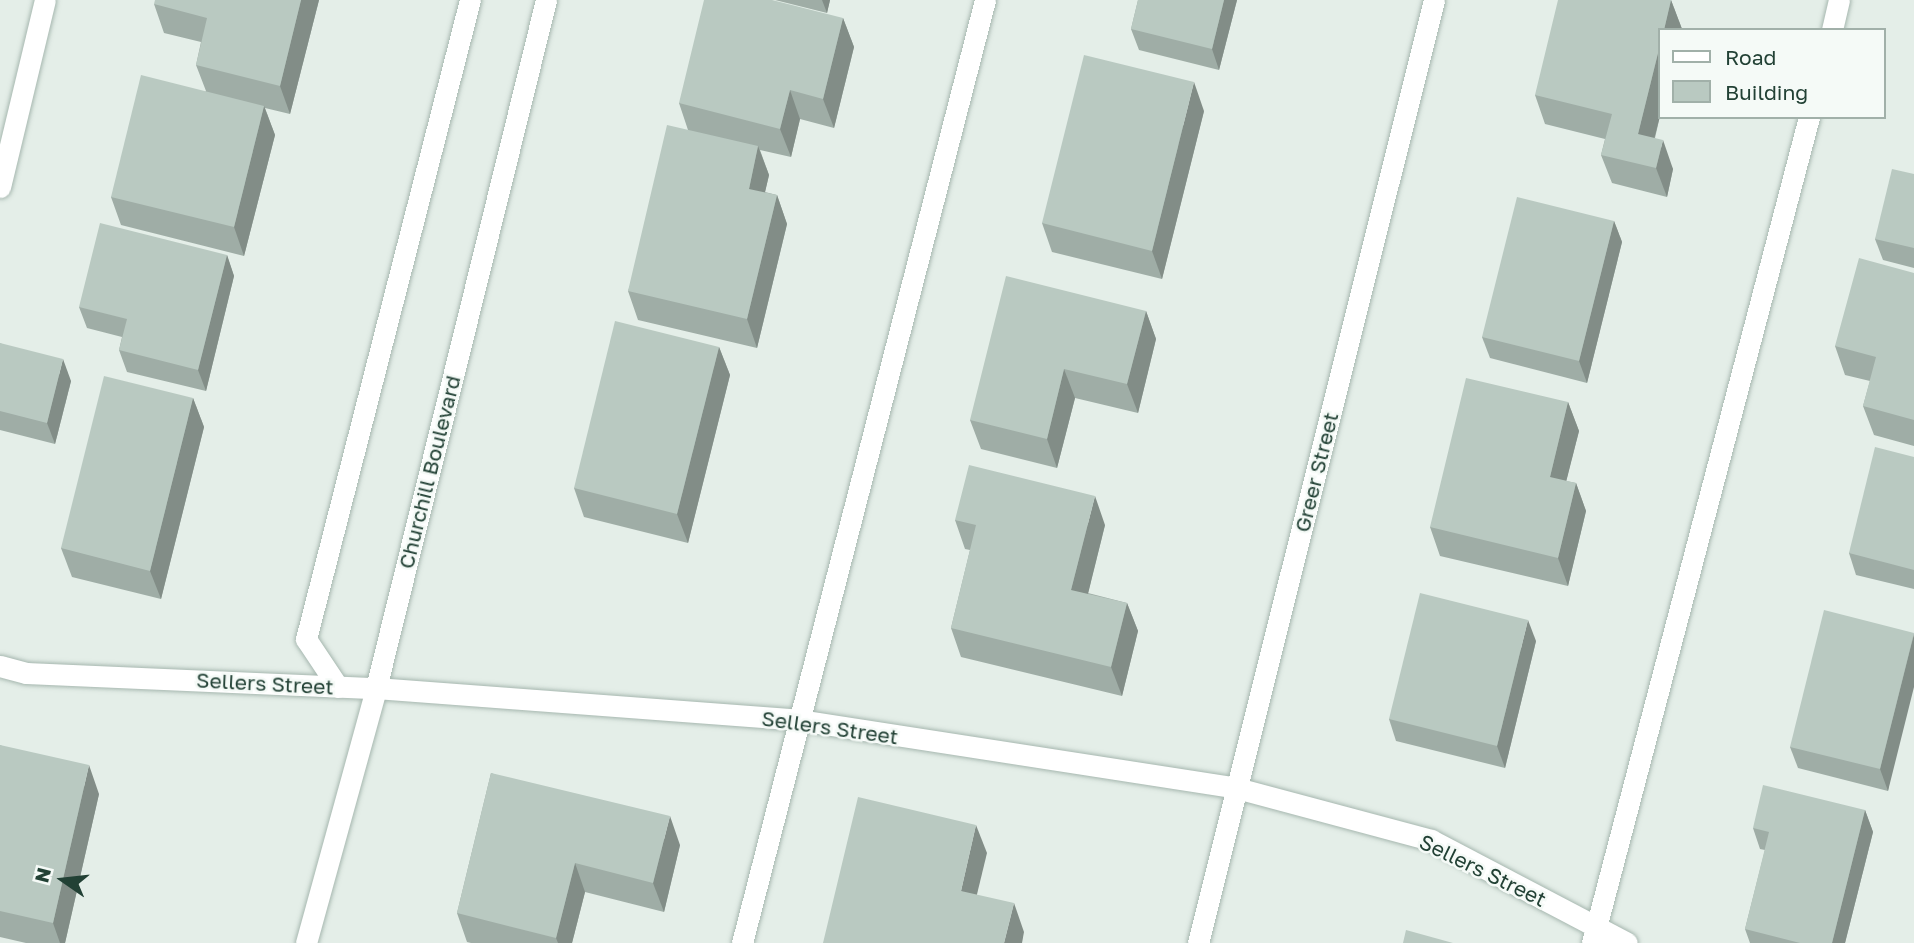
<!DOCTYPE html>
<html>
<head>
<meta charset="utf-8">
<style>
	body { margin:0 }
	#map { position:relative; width:1914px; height:943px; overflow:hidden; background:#e4eee8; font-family:"Golos Text",sans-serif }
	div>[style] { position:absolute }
	.roads { filter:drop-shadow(0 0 2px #a6b7af) drop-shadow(0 0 2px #a6b7af) }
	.lane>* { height:21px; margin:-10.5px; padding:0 10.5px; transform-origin:10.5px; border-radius:10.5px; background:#fff }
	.street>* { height:21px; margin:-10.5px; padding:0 10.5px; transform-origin:10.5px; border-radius:10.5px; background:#fff }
	.wall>* { inset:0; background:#9fada6 }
	.shaded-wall>* { inset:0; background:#828d87 }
	.building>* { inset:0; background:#b9c9c1 }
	span { translate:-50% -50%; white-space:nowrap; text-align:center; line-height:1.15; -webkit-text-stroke:5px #f5faf7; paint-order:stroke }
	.street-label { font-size:21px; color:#224135 }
	.legend { position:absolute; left:1658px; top:28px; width:228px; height:91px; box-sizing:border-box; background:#f5faf7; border:2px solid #a1b0a9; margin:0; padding:9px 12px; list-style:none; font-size:21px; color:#224135 }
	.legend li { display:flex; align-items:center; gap:14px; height:35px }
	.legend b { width:35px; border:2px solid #a1b0a9 }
	.north { position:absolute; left:28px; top:845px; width:70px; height:70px; -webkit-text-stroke:5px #f5faf7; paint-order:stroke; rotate:284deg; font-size:19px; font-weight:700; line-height:28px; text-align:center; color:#224135 }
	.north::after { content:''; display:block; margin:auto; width:24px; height:32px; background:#224135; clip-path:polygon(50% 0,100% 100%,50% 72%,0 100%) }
</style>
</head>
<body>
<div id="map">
	<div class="roads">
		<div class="lane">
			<div style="left:1832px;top:30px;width:31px;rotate:-77deg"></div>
			<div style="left:0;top:187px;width:192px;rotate:-76.5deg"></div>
			<div style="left:742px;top:943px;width:974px;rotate:-75.55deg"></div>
			<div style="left:1592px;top:943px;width:854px;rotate:-75.28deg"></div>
		</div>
		<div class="street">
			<div style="left:0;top:666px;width:27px;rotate:15deg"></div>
			<div style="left:26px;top:673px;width:350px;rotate:2.5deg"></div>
			<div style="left:376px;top:688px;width:424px;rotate:4.3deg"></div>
			<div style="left:799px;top:720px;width:443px;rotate:8.8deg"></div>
			<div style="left:1237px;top:788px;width:201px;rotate:15deg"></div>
			<div style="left:1431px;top:840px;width:221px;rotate:27.7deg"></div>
			<div style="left:338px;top:687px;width:58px;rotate:-123.7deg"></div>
			<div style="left:306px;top:639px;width:660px;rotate:-75.61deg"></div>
			<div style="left:306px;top:943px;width:264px;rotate:-74.6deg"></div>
			<div style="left:376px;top:688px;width:709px;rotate:-76.12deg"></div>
			<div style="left:1198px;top:943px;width:972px;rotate:-75.95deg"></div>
		</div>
	</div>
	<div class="wall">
		<div style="clip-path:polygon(319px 0,290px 114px,265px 108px,275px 135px,244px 256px,121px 225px,111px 197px,206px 91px,196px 65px,201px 42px,164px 33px,154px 4px)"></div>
		<div style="clip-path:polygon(775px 0,830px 0,827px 13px)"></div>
		<div style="clip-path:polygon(1137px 0,1237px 0,1219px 70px,1139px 50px,1131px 29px,1138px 0)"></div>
		<div style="clip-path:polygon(1671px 0,1682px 29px,1660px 30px,1660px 116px,1655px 138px,1673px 169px,1667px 197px,1612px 183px,1601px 155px,1605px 139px,1545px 124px,1535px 95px)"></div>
		<div style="clip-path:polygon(843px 18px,854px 47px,834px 128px,800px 119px,791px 157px,760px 150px,769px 175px,765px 192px,777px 195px,787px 224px,757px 348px,638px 320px,628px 291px,688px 130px,679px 103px)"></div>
		<div style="clip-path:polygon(1204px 111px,1162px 279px,1052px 252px,1042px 223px)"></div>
		<div style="clip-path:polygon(1914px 174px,1914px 268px,1883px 260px,1875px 239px)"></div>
		<div style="clip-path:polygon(1614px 221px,1622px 242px,1587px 383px,1490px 358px,1482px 337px)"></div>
		<div style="clip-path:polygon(227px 255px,234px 276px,206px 391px,127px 372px,119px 350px,122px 337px,87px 328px,79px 307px)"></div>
		<div style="clip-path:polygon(1914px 273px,1914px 446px,1874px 435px,1863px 406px,1870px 381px,1845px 375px,1835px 346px)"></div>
		<div style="clip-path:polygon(1146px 311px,1156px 339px,1138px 413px,1075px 398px,1057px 468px,981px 449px,970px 420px)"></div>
		<div style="clip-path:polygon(0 343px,71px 381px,55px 444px,0 430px)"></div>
		<div style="clip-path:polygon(719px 347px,730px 375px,688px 543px,584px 517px,574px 488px)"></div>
		<div style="clip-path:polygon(193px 398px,204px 427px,161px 599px,72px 577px,61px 548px)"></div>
		<div style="clip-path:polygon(1568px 402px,1579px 431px,1566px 481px,1576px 483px,1586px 511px,1568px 586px,1440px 556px,1430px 527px)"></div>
		<div style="clip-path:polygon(1914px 457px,1914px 589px,1856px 575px,1849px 553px)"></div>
		<div style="clip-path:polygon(955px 520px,1105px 525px,1088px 593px,1127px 603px,1138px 631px,1122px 696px,961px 657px,951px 628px,970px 550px,965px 549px)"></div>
		<div style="clip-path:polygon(1914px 633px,1888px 791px,1798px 768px,1790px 747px)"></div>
		<div style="clip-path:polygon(1536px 641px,1505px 768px,1396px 741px,1389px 719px)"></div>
		<div style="clip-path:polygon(0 745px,99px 794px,65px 943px,26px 943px,0 937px)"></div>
		<div style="clip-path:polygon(491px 773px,680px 845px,664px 912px,585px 892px,572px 943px,471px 943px,467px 942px,457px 913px)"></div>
		<div style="clip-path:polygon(1865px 810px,1873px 832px,1845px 943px,1750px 943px,1745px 929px,1765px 850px,1760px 849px,1753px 828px)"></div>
	</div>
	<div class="shaded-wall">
		<div style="clip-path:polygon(301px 0,319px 0,290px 114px,280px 86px)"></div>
		<div style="clip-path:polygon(822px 0,830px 0,827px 13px)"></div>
		<div style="clip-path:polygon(1224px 0,1237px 0,1219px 70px,1212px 49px)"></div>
		<div style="clip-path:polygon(1671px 0,1682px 29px,1682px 30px,1664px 30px)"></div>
		<div style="clip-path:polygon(843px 18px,854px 47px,834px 128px,823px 99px)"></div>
		<div style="clip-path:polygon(1660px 45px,1660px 116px,1648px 163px,1638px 134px)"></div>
		<div style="clip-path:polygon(1194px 82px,1204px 111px,1162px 279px,1152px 251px)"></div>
		<div style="clip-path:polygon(790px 90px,800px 119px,791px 157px,780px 129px)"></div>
		<div style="clip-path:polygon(264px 106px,275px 135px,244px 256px,234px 227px)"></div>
		<div style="clip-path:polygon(1663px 140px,1673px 169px,1667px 197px,1656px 168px)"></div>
		<div style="clip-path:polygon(758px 146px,769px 175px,759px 218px,749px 189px)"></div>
		<div style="clip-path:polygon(777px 195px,787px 224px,757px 348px,747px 319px)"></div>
		<div style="clip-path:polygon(1614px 221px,1622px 242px,1587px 383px,1579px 361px)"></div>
		<div style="clip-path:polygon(227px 255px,234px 276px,206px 391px,198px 370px)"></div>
		<div style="clip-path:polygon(1146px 311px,1156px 339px,1138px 413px,1127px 384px)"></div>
		<div style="clip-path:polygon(719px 347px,730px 375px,688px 543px,677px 514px)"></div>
		<div style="clip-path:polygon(63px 359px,71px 381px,55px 444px,47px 423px)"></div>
		<div style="clip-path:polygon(1064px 369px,1075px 398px,1057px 468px,1047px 439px)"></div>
		<div style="clip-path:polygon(193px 398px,204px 427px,161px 599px,150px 571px)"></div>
		<div style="clip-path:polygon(1568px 402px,1579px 431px,1560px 506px,1550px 477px)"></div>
		<div style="clip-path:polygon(1576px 483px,1586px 511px,1568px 586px,1558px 558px)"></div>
		<div style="clip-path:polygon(1095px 496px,1105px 525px,1082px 618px,1071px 590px)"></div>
		<div style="clip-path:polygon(1127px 603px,1138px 631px,1122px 696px,1111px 667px)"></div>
		<div style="clip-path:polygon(1528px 620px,1536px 641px,1505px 768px,1497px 746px)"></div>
		<div style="clip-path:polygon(1914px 634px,1914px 687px,1888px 791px,1880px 769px)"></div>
		<div style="clip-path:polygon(89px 765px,99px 794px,65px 943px,60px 943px,53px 923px)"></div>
		<div style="clip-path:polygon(1865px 810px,1873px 832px,1845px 943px,1832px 943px)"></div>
		<div style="clip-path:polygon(670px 816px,680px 845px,664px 912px,653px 883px)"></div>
		<div style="clip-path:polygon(976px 825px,987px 853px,971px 919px,961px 891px)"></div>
		<div style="clip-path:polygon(575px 863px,585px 892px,572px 943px,558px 943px,556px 938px)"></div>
		<div style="clip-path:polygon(1014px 903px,1024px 932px,1022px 943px,1004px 943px)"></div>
	</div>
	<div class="building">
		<div style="clip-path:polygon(155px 0,301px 0,280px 86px,196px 65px,207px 18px,154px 4px)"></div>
		<div style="clip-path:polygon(704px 0,772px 0,843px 18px,823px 99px,790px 90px,780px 129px,679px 103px)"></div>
		<div style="clip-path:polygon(1138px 0,1224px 0,1212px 49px,1131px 29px)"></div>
		<div style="clip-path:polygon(1558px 0,1671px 0,1664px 30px,1660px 30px,1660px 45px,1638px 134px,1663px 140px,1656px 168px,1601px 155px,1612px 114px,1535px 95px)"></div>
		<div style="clip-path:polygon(1084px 55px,1194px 82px,1152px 251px,1042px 223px)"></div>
		<div style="clip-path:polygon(141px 75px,264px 106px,234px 227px,111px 197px)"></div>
		<div style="clip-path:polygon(667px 125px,758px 146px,749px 189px,777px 195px,747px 319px,628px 291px)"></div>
		<div style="clip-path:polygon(1892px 169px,1914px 174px,1914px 248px,1875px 239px)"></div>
		<div style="clip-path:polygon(1517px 197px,1614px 221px,1579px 361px,1482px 337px)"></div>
		<div style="clip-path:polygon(100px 223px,227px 255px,198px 370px,119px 350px,127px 319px,79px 307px)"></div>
		<div style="clip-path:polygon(1859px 258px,1914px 273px,1914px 420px,1863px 406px,1876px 357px,1835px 346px)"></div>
		<div style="clip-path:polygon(1006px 276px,1146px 311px,1127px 384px,1064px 369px,1047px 439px,970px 420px)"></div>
		<div style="clip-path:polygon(615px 321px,719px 347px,677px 514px,574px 488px)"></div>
		<div style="clip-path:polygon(0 343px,63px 359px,47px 423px,0 411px)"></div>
		<div style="clip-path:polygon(104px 376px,193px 398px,150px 571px,61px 548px)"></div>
		<div style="clip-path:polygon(1466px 378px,1568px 402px,1550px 477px,1576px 483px,1558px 558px,1430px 527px)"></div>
		<div style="clip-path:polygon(1875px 447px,1914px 457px,1914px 570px,1849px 553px)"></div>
		<div style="clip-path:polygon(969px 465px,1095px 496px,1071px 590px,1127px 603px,1111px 667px,951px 628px,976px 525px,955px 520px)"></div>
		<div style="clip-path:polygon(1420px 593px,1528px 620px,1497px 746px,1389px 719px)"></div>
		<div style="clip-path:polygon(1824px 610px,1914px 633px,1880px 769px,1790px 747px)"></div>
		<div style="clip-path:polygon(0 745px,89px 765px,53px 923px,0 911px)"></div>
		<div style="clip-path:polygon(491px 773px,670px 816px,653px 883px,575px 863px,556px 938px,457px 913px)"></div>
		<div style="clip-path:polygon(1763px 785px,1865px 810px,1832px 943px,1800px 943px,1745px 929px,1769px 832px,1753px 828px)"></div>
		<div style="clip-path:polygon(858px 797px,976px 825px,961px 891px,1014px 903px,1004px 943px,823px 943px)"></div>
		<div style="clip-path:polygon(1406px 930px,1453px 943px,1403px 943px)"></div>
	</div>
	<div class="street-label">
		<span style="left:429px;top:472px;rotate:-76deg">Churchill Boulevard</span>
		<span style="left:1316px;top:472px;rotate:-76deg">Greer Street</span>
		<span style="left:265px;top:683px;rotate:3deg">Sellers Street</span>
		<span style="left:830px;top:727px;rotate:8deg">Sellers Street</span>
		<span style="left:1483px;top:870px;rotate:26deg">Sellers Street</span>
	</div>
	<ul class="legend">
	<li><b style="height:9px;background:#fff"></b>Road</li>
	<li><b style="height:19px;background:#b9c9c1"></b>Building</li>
	</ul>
	<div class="north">N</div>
</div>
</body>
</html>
